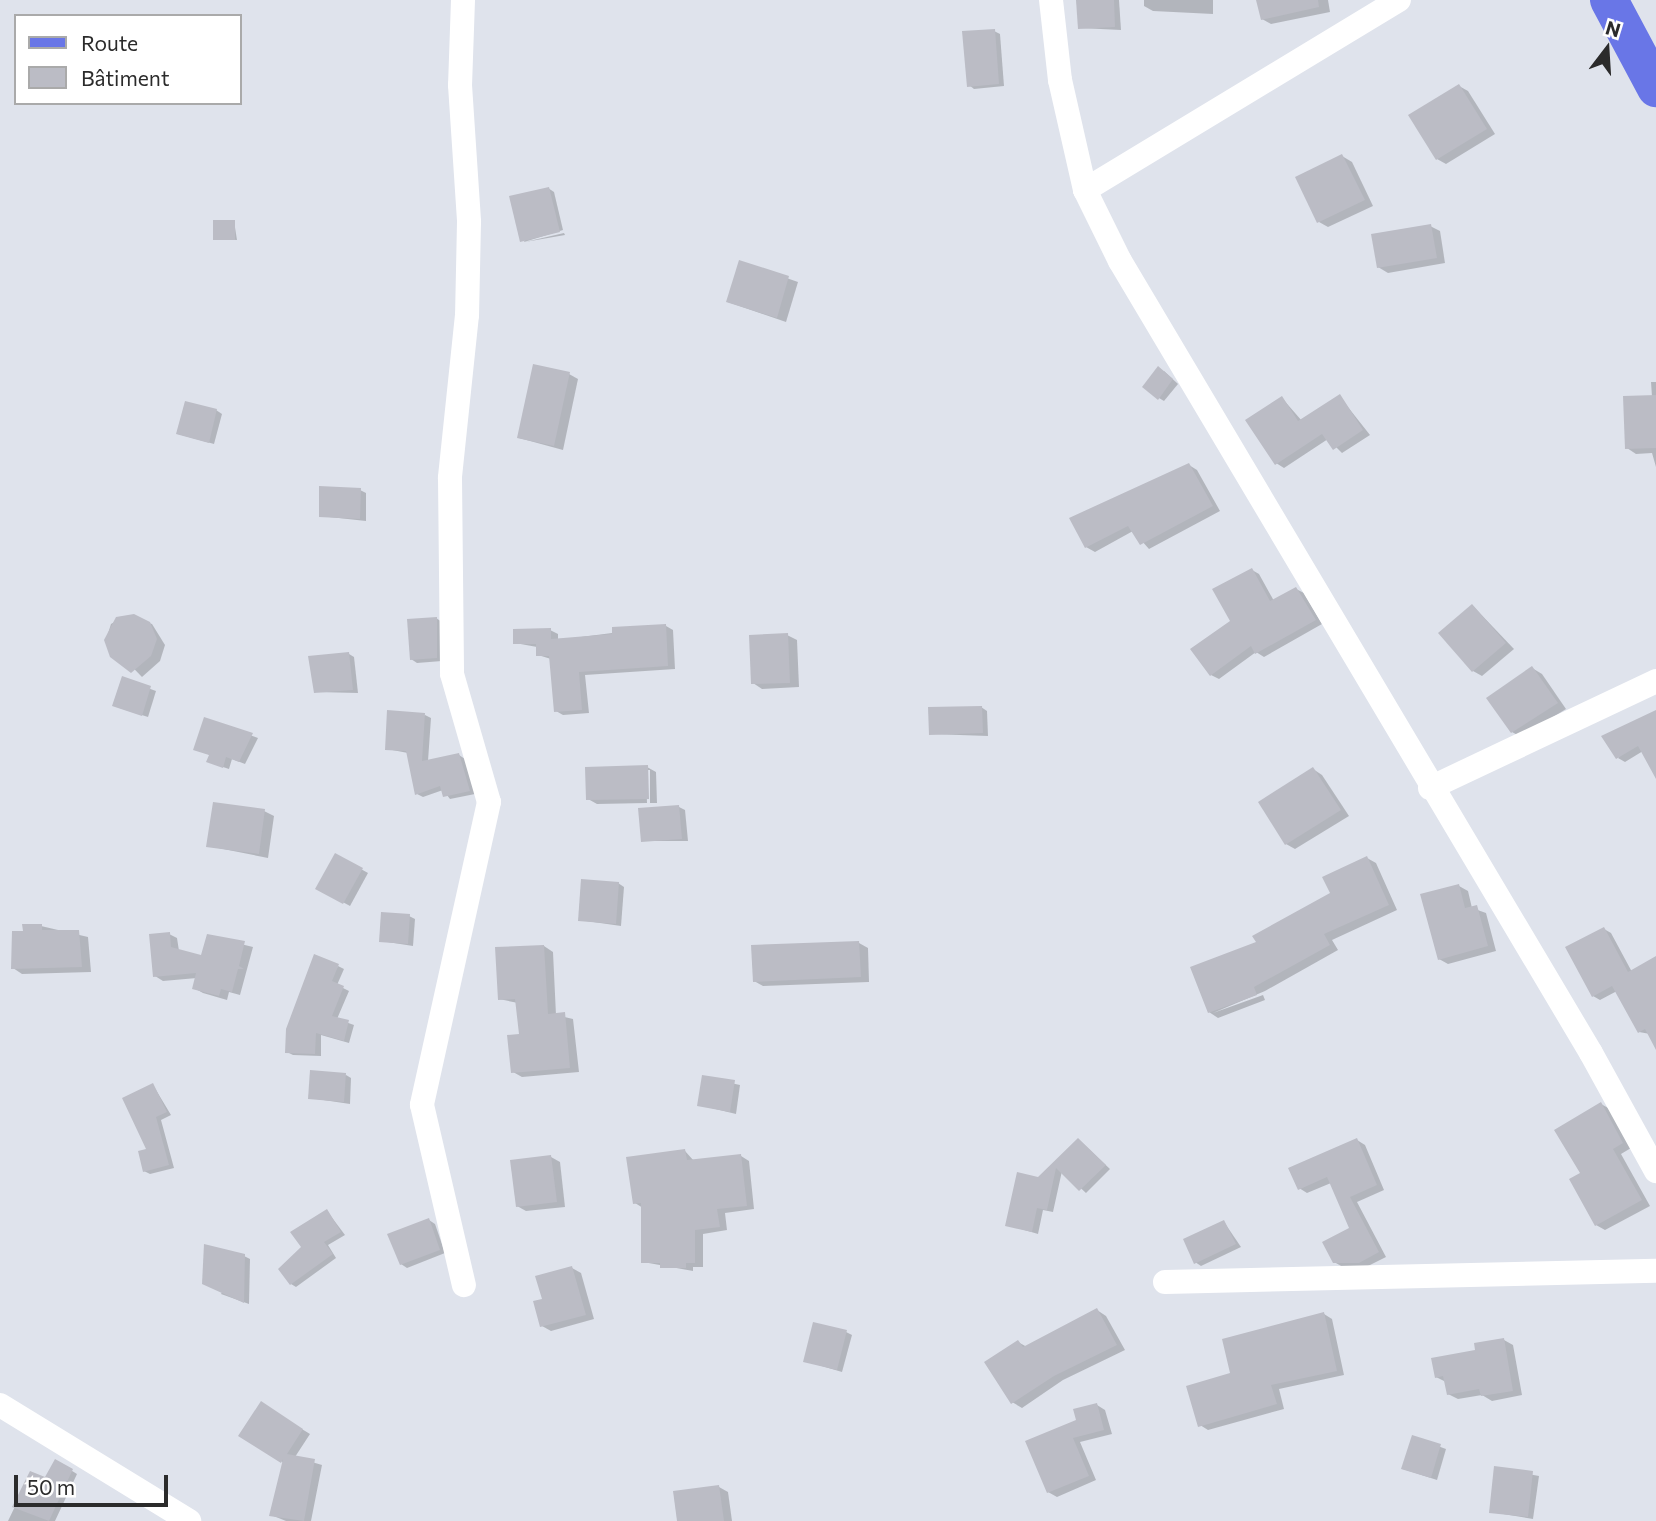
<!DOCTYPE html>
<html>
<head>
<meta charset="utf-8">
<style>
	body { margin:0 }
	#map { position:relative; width:1656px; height:1521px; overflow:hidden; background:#dfe3ec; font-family:Commissioner,sans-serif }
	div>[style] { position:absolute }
	.shadow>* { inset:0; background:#0003 }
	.building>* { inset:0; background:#bbbcc5 }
	.minor>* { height:24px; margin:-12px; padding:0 12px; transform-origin:12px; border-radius:12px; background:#fff }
	.primary>* { height:38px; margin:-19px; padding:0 19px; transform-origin:19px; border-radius:19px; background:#6976e7 }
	span { translate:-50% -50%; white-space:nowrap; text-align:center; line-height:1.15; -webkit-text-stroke:5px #fff; paint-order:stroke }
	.legend { position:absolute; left:14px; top:14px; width:228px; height:91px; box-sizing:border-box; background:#fff; border:2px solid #aaa; margin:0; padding:9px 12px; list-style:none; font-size:21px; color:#2b2b2b }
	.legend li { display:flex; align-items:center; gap:14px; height:35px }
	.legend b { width:35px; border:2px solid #aaa }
	.north { position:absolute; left:1572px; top:14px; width:70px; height:70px; -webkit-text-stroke:5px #fff; paint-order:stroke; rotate:17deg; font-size:19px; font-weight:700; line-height:28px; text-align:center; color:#2b2b2b }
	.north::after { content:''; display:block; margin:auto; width:24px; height:32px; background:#2b2b2b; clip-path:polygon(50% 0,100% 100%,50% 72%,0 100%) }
	.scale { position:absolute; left:14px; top:1475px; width:154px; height:32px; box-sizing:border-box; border:4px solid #2b2b2b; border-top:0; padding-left:9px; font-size:21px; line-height:24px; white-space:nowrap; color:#2b2b2b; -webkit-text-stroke:5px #fff; paint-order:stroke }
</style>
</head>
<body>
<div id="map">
	<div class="shadow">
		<div style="clip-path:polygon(1078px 0,1119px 0,1121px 30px,1080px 28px)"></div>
		<div style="clip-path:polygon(1144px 0,1213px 0,1213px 14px,1153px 11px,1144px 6px)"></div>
		<div style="clip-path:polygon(1258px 0,1328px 0,1330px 12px,1271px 24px,1262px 19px)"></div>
		<div style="clip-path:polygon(994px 31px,1000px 34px,1004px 86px,974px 89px,969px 85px)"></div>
		<div style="clip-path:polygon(1459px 86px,1468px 91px,1495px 134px,1446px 164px,1437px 159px)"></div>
		<div style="clip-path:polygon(1342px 156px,1352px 162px,1373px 206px,1328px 227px,1319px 222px)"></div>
		<div style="clip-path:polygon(548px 188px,554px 192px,563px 230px,524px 242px)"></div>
		<div style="clip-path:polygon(234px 221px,237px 240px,215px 239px)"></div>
		<div style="clip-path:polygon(1430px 226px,1440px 231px,1445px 263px,1388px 273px,1378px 267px)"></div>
		<div style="clip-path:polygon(564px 233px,565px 235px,525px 242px)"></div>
		<div style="clip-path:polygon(740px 262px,798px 282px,786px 322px,728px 302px)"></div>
		<div style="clip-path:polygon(1164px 371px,1178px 384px,1164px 401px,1159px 398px)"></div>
		<div style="clip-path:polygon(569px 374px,578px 379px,563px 450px,519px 438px)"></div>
		<div style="clip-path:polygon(1651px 382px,1656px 382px,1656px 467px,1652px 453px,1636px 454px,1627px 448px,1652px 397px)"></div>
		<div style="clip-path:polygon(1340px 397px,1370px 435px,1342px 453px,1328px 439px,1284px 468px,1276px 463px,1282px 398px,1302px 421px)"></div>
		<div style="clip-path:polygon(216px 410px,222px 414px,214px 444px,178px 434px)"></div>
		<div style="clip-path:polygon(1189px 465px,1197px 470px,1220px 511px,1149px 549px,1133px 531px,1095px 552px,1086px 547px)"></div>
		<div style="clip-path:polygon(360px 490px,366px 493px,366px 521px,320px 516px)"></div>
		<div style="clip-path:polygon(1252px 570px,1259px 574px,1274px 601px,1296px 589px,1304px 593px,1322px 624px,1264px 657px,1256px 652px,1219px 679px,1211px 675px)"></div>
		<div style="clip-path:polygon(1473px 606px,1514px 649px,1482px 676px,1473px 671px)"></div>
		<div style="clip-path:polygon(125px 616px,152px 624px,165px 645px,160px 661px,142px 677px,106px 640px,111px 624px)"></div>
		<div style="clip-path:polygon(436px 618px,442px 622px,442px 661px,417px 663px,411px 659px)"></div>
		<div style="clip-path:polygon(666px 626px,673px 630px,675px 669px,585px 675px,589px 713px,563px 715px,556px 711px,551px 659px,538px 655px,537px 647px,515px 643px,550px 630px,558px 634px,558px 640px)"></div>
		<div style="clip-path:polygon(787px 635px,797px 640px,799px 687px,762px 689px,753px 683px)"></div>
		<div style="clip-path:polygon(349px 654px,354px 657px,358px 693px,316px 692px)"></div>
		<div style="clip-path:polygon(1532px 668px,1542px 674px,1566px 709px,1521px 737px,1512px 732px)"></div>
		<div style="clip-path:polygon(123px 679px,156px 691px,148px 717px,120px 708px)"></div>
		<div style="clip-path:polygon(981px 707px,987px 711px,988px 736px,931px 734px)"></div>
		<div style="clip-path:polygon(1656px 712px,1656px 763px,1643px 751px,1625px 762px,1618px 758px)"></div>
		<div style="clip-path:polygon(425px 715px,431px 718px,428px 761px,459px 755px,465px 759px,475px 794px,450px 799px,443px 790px,423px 797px,417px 794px,408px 753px,387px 749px)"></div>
		<div style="clip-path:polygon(206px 719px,258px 738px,245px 764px,232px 759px,229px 769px,214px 764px,210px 755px,196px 749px)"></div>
		<div style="clip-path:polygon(647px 767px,656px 772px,657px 803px,650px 803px,650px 770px,646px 770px,647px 803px,597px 804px,588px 799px)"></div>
		<div style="clip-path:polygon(1313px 769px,1322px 775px,1349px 816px,1295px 849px,1286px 844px)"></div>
		<div style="clip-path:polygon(679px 807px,685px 810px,688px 841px,643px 841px)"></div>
		<div style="clip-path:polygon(264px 811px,274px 816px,268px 858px,208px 846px)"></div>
		<div style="clip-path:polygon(336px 855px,368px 873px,350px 906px,317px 888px)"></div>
		<div style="clip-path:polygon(1367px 858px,1376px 863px,1397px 910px,1332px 940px,1338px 950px,1265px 991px,1213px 1013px,1263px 995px,1265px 1000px,1218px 1018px,1209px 1012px,1258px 943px,1332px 894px)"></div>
		<div style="clip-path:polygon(618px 883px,624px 887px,621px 926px,579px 920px)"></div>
		<div style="clip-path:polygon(1459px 886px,1468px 891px,1472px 908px,1486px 913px,1496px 951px,1448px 964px,1439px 959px)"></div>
		<div style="clip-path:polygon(409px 916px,415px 919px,413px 946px,381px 941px)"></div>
		<div style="clip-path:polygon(41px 926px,88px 937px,91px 972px,22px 974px,13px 968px,24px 933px)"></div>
		<div style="clip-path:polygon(1604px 929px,1611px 933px,1632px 972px,1656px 958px,1656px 1043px,1650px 1034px,1639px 1032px,1617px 991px,1600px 1000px,1593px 996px)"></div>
		<div style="clip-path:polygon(169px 934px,177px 938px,179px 951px,202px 958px,208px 936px,253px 947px,240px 995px,229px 992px,227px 1000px,203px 993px,194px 988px,197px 978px,163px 981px,155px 976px)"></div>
		<div style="clip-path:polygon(859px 943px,868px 948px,869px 982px,763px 986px,754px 981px)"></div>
		<div style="clip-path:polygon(544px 946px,553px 952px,556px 1015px,573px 1019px,579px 1072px,522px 1077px,513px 1072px,521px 1035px,518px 1003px,499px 999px)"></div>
		<div style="clip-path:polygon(338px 966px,344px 969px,337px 985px,349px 991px,337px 1019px,354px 1025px,349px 1043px,321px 1035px,321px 1056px,293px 1055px,287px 1052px)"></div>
		<div style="clip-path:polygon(346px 1075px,351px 1078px,350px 1104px,310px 1098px)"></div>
		<div style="clip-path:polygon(703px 1077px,740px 1085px,736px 1114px,699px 1105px)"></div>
		<div style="clip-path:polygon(153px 1085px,171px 1115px,161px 1120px,174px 1168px,150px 1174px,144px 1171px)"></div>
		<div style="clip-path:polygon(1601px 1104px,1610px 1109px,1631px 1148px,1621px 1154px,1650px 1206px,1605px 1230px,1596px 1225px,1582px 1174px)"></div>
		<div style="clip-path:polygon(1079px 1140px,1110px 1169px,1086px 1193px,1062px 1171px,1053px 1212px,1043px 1210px,1038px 1234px,1007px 1225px,1038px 1178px)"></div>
		<div style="clip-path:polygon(1357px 1140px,1365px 1145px,1384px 1190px,1357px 1202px,1386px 1257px,1368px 1266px,1343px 1267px,1334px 1262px,1351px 1229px,1331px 1183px,1307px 1193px,1299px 1188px)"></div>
		<div style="clip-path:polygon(685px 1151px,694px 1161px,741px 1156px,749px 1161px,754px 1209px,725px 1213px,727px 1230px,703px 1234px,703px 1267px,693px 1267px,693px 1271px,643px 1262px,643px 1208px,635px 1203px)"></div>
		<div style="clip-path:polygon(551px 1157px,560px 1162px,565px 1207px,526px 1211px,517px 1206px)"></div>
		<div style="clip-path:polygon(327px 1211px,345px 1235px,328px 1245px,336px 1258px,296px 1287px,291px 1284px,303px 1247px)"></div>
		<div style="clip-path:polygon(429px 1220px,435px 1224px,445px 1253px,407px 1268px,401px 1264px)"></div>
		<div style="clip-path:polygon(1224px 1222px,1241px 1247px,1201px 1266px,1195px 1262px)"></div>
		<div style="clip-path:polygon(244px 1256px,250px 1259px,249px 1304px,221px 1294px)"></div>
		<div style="clip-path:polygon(572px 1268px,581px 1273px,594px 1319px,551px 1331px,542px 1326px,544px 1300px)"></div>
		<div style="clip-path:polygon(1097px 1310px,1106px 1316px,1125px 1350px,1063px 1380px,1022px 1408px,1012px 1402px,1018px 1342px,1027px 1347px)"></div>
		<div style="clip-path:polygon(1324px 1314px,1332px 1319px,1344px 1375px,1279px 1389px,1284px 1409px,1208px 1430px,1200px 1425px,1232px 1375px)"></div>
		<div style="clip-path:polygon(846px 1332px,852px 1335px,842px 1372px,805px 1361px)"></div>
		<div style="clip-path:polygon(1504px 1340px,1513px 1345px,1522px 1395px,1492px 1401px,1482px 1395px,1458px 1399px,1448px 1394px,1446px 1382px,1436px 1377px)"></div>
		<div style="clip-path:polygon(261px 1404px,310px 1434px,295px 1457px,322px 1465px,311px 1521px,286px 1521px,271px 1515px,284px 1463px,241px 1435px)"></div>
		<div style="clip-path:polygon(1097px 1405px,1105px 1410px,1112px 1434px,1080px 1442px,1096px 1480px,1057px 1497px,1048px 1492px,1078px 1421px)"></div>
		<div style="clip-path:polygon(1413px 1437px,1446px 1449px,1437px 1480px,1403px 1469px)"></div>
		<div style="clip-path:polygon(56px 1461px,77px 1474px,55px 1521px,8px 1521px,31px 1473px,45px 1480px)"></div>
		<div style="clip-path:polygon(1496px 1468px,1539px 1476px,1533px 1519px,1491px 1512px)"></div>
		<div style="clip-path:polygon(719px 1487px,728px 1492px,732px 1521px,679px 1521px)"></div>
	</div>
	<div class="building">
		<div style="clip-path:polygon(1076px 0,1114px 0,1115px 27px,1078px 29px)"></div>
		<div style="clip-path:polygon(1256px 0,1318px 0,1319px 7px,1261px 20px)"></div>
		<div style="clip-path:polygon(995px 29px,999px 84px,967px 87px,962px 31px)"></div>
		<div style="clip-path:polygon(1459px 84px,1487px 129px,1436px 160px,1408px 115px)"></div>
		<div style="clip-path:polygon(1342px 154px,1365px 200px,1317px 223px,1295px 177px)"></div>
		<div style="clip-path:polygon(549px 187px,560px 232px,520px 242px,509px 196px)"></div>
		<div style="clip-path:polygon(213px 220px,235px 220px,235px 240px,213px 240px)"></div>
		<div style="clip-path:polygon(1431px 224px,1437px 258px,1377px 268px,1371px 234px)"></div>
		<div style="clip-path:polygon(739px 260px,789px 276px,777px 318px,726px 302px)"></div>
		<div style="clip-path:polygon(533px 364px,570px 372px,554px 446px,517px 438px)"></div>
		<div style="clip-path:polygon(1158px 366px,1173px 379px,1158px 400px,1142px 387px)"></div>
		<div style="clip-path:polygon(1340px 394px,1363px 430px,1333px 450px,1322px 434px,1275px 465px,1245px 420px,1282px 396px,1298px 421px)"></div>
		<div style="clip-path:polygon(1656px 395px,1656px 448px,1625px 449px,1623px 396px)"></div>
		<div style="clip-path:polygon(185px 401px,217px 409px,209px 443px,176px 434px)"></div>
		<div style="clip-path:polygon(1189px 463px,1213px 506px,1140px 545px,1128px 526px,1085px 548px,1069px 518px)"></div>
		<div style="clip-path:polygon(319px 486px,361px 488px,360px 519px,319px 517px)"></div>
		<div style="clip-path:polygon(1252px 568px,1270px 601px,1296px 587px,1316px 620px,1255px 654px,1251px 646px,1210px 676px,1190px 649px,1230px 621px,1212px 589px)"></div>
		<div style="clip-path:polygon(1472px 604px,1506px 643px,1472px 672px,1438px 633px)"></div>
		<div style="clip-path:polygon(134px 614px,150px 622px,157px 639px,151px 656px,131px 673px,110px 657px,104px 640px,116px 617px)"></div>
		<div style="clip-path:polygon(437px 617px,437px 658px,410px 660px,407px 619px)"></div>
		<div style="clip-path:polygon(666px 624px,668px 666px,579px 672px,582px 710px,554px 712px,549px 656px,536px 656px,536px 644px,513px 644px,513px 629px,551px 628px,551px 639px,612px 634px,612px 627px)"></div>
		<div style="clip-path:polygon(788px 633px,790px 683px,751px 684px,749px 635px)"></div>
		<div style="clip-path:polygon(349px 652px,353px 690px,314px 693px,308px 656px)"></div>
		<div style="clip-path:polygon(1532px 666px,1558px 703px,1511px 733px,1486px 698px)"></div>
		<div style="clip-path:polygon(122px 676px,151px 686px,142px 716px,112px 706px)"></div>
		<div style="clip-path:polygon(982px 706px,983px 733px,929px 735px,928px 707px)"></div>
		<div style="clip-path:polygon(387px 710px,425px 713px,422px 761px,459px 753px,470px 791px,443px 797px,440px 786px,415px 795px,406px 751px,385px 750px)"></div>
		<div style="clip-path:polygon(1656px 710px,1656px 779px,1638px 746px,1616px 759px,1601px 736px)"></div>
		<div style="clip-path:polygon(204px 717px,253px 733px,239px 762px,226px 757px,223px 768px,206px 762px,209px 755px,193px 750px)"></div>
		<div style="clip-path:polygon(648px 765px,649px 799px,586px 800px,585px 767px)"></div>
		<div style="clip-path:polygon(1313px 767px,1341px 810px,1285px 845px,1258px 802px)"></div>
		<div style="clip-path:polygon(213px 802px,265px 809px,259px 854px,206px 847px)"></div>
		<div style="clip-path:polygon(679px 805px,682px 839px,641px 842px,638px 808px)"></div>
		<div style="clip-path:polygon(335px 853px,363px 868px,343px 904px,315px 889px)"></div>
		<div style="clip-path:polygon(1367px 856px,1389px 905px,1324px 934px,1330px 945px,1254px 987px,1257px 995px,1208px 1013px,1190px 967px,1256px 942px,1252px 936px,1330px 893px,1322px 877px)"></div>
		<div style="clip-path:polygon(581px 879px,619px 882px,616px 924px,578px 921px)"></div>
		<div style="clip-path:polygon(1459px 884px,1465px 908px,1477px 905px,1488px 946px,1438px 960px,1420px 894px)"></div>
		<div style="clip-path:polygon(381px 912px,410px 914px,408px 944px,379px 942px)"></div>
		<div style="clip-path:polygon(22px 924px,42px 924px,42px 930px,79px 930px,82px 967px,11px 969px,12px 931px,23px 931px)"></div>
		<div style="clip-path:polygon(1604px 927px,1628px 972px,1656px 956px,1656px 1050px,1645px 1029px,1638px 1033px,1612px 986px,1592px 997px,1565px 947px)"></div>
		<div style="clip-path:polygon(170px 932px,171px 947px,201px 955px,207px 934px,245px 941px,239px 966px,244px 969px,238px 969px,232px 992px,221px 989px,219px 996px,192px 989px,196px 973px,153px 977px,149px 934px)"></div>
		<div style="clip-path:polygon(859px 941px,861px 977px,753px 982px,751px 945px)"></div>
		<div style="clip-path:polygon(544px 945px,548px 1014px,565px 1012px,570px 1068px,511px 1073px,507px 1035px,519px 1034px,515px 999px,498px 1000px,495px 947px)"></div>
		<div style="clip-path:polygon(314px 954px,339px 964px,332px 981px,344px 986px,332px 1016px,349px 1020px,344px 1041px,316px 1033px,315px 1054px,285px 1053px,286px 1029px)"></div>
		<div style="clip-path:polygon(310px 1070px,346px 1073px,344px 1102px,308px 1099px)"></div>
		<div style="clip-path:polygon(702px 1075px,735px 1080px,730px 1112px,697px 1106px)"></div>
		<div style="clip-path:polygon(153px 1083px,167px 1112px,156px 1117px,169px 1165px,143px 1172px,138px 1151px,146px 1149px,122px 1098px)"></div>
		<div style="clip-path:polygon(1601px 1102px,1623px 1143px,1613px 1149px,1642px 1200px,1595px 1226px,1569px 1179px,1580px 1173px,1554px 1130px)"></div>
		<div style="clip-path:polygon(1078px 1138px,1106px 1165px,1079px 1191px,1056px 1168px,1047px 1210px,1037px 1208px,1032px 1232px,1005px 1226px,1017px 1172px,1038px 1177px)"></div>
		<div style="clip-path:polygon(1357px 1138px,1377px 1185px,1350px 1197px,1379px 1252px,1359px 1263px,1333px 1263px,1322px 1242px,1349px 1228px,1327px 1177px,1298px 1190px,1288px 1168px)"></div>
		<div style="clip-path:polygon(685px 1149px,687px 1160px,741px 1154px,747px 1206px,717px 1209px,720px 1227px,695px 1230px,695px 1263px,686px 1263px,686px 1268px,660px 1268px,660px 1263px,641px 1263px,641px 1203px,633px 1204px,626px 1157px)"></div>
		<div style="clip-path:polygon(551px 1155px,557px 1202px,516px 1207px,510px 1160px)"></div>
		<div style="clip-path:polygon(327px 1209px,341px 1232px,324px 1242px,333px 1254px,290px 1285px,278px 1269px,301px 1247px,290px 1232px)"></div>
		<div style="clip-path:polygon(429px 1218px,440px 1250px,400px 1265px,387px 1234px)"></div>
		<div style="clip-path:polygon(1224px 1220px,1236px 1244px,1194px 1264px,1183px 1239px)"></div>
		<div style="clip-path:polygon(204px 1244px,245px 1254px,244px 1303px,202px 1284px)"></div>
		<div style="clip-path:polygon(572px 1266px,586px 1315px,540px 1327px,533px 1301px,542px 1299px,535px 1276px)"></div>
		<div style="clip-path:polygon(1097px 1308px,1117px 1345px,1054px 1376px,1011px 1404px,984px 1362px,1018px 1340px,1023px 1347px)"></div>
		<div style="clip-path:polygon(1324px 1312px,1337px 1371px,1271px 1385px,1277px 1404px,1198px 1427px,1186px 1386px,1230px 1373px,1222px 1339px)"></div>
		<div style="clip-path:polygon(813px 1322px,847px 1330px,837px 1370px,803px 1362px)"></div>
		<div style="clip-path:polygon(1504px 1338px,1513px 1391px,1481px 1396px,1479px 1389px,1447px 1395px,1443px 1376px,1435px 1378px,1431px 1358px,1475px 1350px,1474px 1343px)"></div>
		<div style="clip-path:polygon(261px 1401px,303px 1429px,287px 1454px,315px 1459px,304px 1521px,269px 1516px,283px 1459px,281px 1463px,238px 1436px)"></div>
		<div style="clip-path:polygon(1097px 1403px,1104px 1430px,1073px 1438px,1089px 1476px,1047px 1493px,1025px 1441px,1076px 1420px,1073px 1409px)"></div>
		<div style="clip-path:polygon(1412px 1435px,1441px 1444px,1431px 1478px,1401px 1469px)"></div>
		<div style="clip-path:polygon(55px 1459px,73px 1469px,49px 1521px,12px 1507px,30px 1471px,45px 1477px)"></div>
		<div style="clip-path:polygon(1494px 1466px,1533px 1471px,1528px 1517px,1489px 1513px)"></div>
		<div style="clip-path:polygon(719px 1485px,724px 1521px,677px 1521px,673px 1491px)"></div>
	</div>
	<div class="minor">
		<div style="left:463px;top:0;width:85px;rotate:92deg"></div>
		<div style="left:460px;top:85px;width:137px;rotate:86.2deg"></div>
		<div style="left:469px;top:222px;width:93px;rotate:91.2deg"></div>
		<div style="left:467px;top:315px;width:164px;rotate:96deg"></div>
		<div style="left:450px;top:478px;width:196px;rotate:89.4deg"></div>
		<div style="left:452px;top:674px;width:133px;rotate:73.9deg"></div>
		<div style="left:489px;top:802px;width:310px;rotate:102.5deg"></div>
		<div style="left:422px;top:1105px;width:185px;rotate:76.9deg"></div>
		<div style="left:1051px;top:0;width:81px;rotate:83.6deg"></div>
		<div style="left:1060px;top:80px;width:113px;rotate:77.2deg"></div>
		<div style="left:1085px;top:190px;width:79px;rotate:63.8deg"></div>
		<div style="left:1120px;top:261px;width:921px;rotate:59.26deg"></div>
		<div style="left:1591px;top:1053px;width:135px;rotate:61.2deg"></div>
		<div style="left:1085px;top:190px;width:367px;rotate:-31.2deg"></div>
		<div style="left:1430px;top:788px;width:250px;rotate:-25.3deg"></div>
		<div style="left:1165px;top:1282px;width:491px;rotate:-1.3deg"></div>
		<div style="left:0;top:1405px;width:222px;rotate:31.5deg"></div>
	</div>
	<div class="primary">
		<div style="left:1609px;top:0;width:100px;rotate:61.9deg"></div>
	</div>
	<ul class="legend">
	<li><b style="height:9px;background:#6976e7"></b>Route</li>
	<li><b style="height:19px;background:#bbbcc5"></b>Bâtiment</li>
	</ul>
	<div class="north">N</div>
	<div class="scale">50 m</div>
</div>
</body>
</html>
